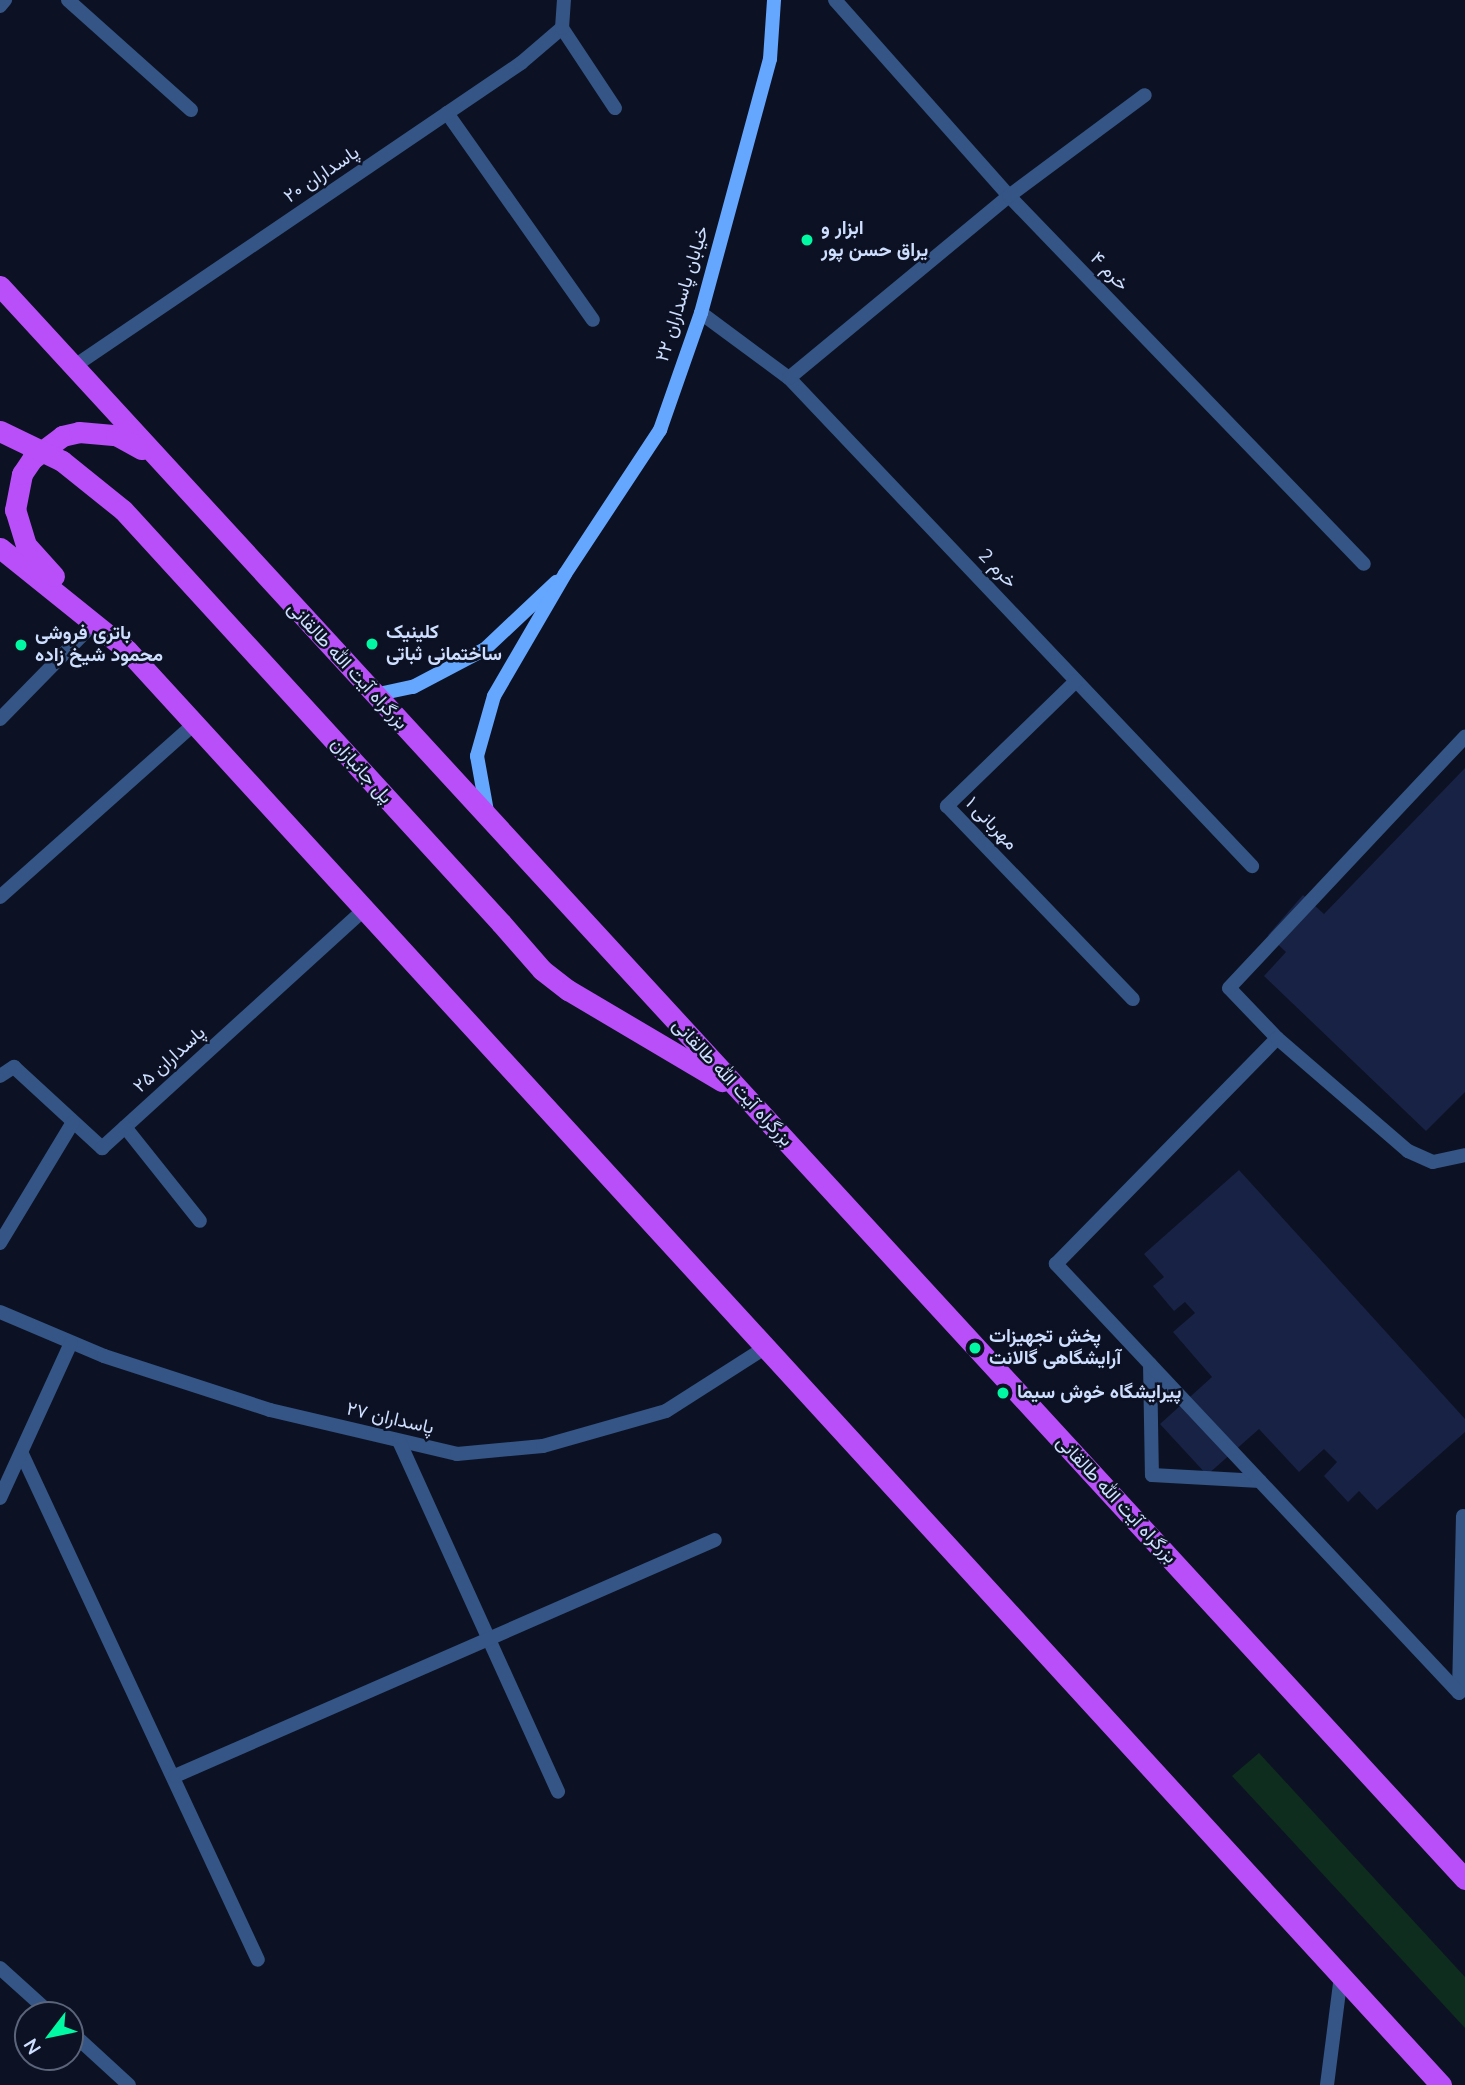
<!DOCTYPE html>
<html>
<head>
<meta charset="utf-8">
<style>
	body { margin:0 }
	#map { position:relative; width:1465px; height:2085px; overflow:hidden; background:#0c1223; font-family:"Nunito Sans",Vazirmatn,sans-serif }
	div>[style] { position:absolute }
	.green>* { inset:0; background:#0f2d1e }
	.building>* { inset:0; background:#172245 }
	.service>* { height:14px; margin:-7px; padding:0 7px; transform-origin:7px; border-radius:7px; background:#345585 }
	.minor>* { height:14px; margin:-7px; padding:0 7px; transform-origin:7px; border-radius:7px; background:#345585 }
	.secondary>* { height:14px; margin:-7px; padding:0 7px; transform-origin:7px; border-radius:7px; background:#65a6ff }
	.trunk>* { height:21px; margin:-10.5px; padding:0 10.5px; transform-origin:10.5px; border-radius:10.5px; background:#b94ff8 }
	.trunk-bridge>* { height:21px; margin:-10.5px; padding:0 10.5px; transform-origin:10.5px; border-radius:10.5px; background:#b94ff8 }
	.dots>* { width:19px; height:19px; translate:-50% -50%; box-sizing:border-box; border:4px solid #0c1223; border-radius:50% }
	span { translate:-50% -50%; white-space:nowrap; text-align:center; line-height:1.15; -webkit-text-stroke:5px #0c1223; paint-order:stroke }
	.street-label { font-size:19px; color:#cedeff }
	.poi-label { font-size:19px; color:#cedeff; font-weight:700 }
	.left { translate:0 -50%; text-align:left }
	.north { position:absolute; left:14px; top:2001px; width:70px; height:70px; box-sizing:border-box; background:#0c1223; border:2px solid #5a647b; border-radius:50%; rotate:238deg; font-size:19px; font-weight:700; line-height:28px; text-align:center; color:#cedeff }
	.north::after { content:''; display:block; margin:auto; width:24px; height:32px; background:#00f9a2; clip-path:polygon(50% 0,100% 100%,50% 72%,0 100%) }
</style>
</head>
<body>
<div id="map">
	<div class="green">
		<div style="clip-path:polygon(1259px 1753px,1465px 1977px,1465px 2028px,1232px 1776px)"></div>
	</div>
	<div class="building">
		<div style="clip-path:polygon(1465px 768px,1465px 1092px,1426px 1131px,1264px 976px,1286px 952px,1268px 935px,1303px 895px,1324px 914px)"></div>
		<div style="clip-path:polygon(1239px 1170px,1465px 1419px,1465px 1432px,1377px 1510px,1359px 1491px,1348px 1502px,1324px 1476px,1337px 1462px,1324px 1449px,1299px 1472px,1259px 1429px,1207px 1475px,1160px 1424px,1212px 1377px,1173px 1332px,1195px 1313px,1185px 1302px,1174px 1311px,1153px 1286px,1164px 1277px,1144px 1254px)"></div>
	</div>
	<div class="service">
		<div style="left:1277px;top:1038px;width:69px;rotate:-133.8deg"></div>
		<div style="left:1229px;top:988px;width:345px;rotate:-46.8deg"></div>
		<div style="left:1150px;top:1364px;width:111px;rotate:89deg"></div>
		<div style="left:1152px;top:1475px;width:108px;rotate:3.2deg"></div>
		<div style="left:1463px;top:1516px;width:177px;rotate:91.3deg"></div>
		<div style="left:1459px;top:1693px;width:589px;rotate:-133.21deg"></div>
		<div style="left:1056px;top:1264px;width:316px;rotate:-45.6deg"></div>
		<div style="left:1277px;top:1038px;width:173px;rotate:40.8deg"></div>
		<div style="left:1408px;top:1151px;width:27px;rotate:24deg"></div>
		<div style="left:1433px;top:1162px;width:33px;rotate:-12deg"></div>
	</div>
	<div class="minor">
		<div style="left:68px;top:0;width:165px;rotate:41.8deg"></div>
		<div style="left:835px;top:0;width:262px;rotate:48.4deg"></div>
		<div style="left:1009px;top:196px;width:511px;rotate:46.03deg"></div>
		<div style="left:0;top:6px;width:8px;rotate:-50deg"></div>
		<div style="left:562px;top:28px;width:96px;rotate:56.5deg"></div>
		<div style="left:447px;top:113px;width:253px;rotate:54.8deg"></div>
		<div style="left:701px;top:313px;width:109px;rotate:36.5deg"></div>
		<div style="left:789px;top:378px;width:673px;rotate:46.51deg"></div>
		<div style="left:76px;top:365px;width:538px;rotate:-34.16deg"></div>
		<div style="left:521px;top:63px;width:54px;rotate:-40.5deg"></div>
		<div style="left:562px;top:28px;width:28px;rotate:-86deg"></div>
		<div style="left:789px;top:378px;width:286px;rotate:-39.6deg"></div>
		<div style="left:1009px;top:196px;width:169px;rotate:-36.6deg"></div>
		<div style="left:1076px;top:681px;width:180px;rotate:135.9deg"></div>
		<div style="left:947px;top:806px;width:268px;rotate:46.1deg"></div>
		<div style="left:0;top:719px;width:136px;rotate:-45.6deg"></div>
		<div style="left:0;top:897px;width:261px;rotate:-41.7deg"></div>
		<div style="left:0;top:1076px;width:17px;rotate:-33deg"></div>
		<div style="left:14px;top:1067px;width:120px;rotate:42.6deg"></div>
		<div style="left:102px;top:1148px;width:355px;rotate:-42.3deg"></div>
		<div style="left:125px;top:1127px;width:120px;rotate:51.4deg"></div>
		<div style="left:0;top:1243px;width:141px;rotate:-58.9deg"></div>
		<div style="left:0;top:1312px;width:113px;rotate:22.9deg"></div>
		<div style="left:104px;top:1356px;width:175px;rotate:18deg"></div>
		<div style="left:270px;top:1410px;width:192px;rotate:13.2deg"></div>
		<div style="left:457px;top:1454px;width:86px;rotate:-5.3deg"></div>
		<div style="left:543px;top:1446px;width:128px;rotate:-15.9deg"></div>
		<div style="left:666px;top:1411px;width:119px;rotate:-32.6deg"></div>
		<div style="left:399px;top:1441px;width:385px;rotate:65.6deg"></div>
		<div style="left:22px;top:1454px;width:558px;rotate:65deg"></div>
		<div style="left:0;top:1498px;width:170px;rotate:-65.4deg"></div>
		<div style="left:175px;top:1776px;width:589px;rotate:-23.61deg"></div>
		<div style="left:0;top:1968px;width:70px;rotate:42.1deg"></div>
		<div style="left:70px;top:2031px;width:80px;rotate:42.5deg"></div>
		<div style="left:1327px;top:2085px;width:110px;rotate:-82.7deg"></div>
	</div>
	<div class="secondary">
		<div style="left:374px;top:695px;width:40px;rotate:-12deg"></div>
		<div style="left:413px;top:687px;width:81px;rotate:-27.8deg"></div>
		<div style="left:485px;top:649px;width:98px;rotate:-43.3deg"></div>
		<div style="left:488px;top:817px;width:62px;rotate:-100.2deg"></div>
		<div style="left:477px;top:756px;width:62px;rotate:-74.2deg"></div>
		<div style="left:494px;top:696px;width:141px;rotate:-59.8deg"></div>
		<div style="left:565px;top:574px;width:173px;rotate:-56.6deg"></div>
		<div style="left:660px;top:430px;width:124px;rotate:-70.7deg"></div>
		<div style="left:701px;top:313px;width:263px;rotate:-74.8deg"></div>
		<div style="left:770px;top:59px;width:59px;rotate:-86.1deg"></div>
	</div>
	<div class="trunk">
		<div style="left:0;top:286px;width:2164px;rotate:47.4deg"></div>
		<div style="left:0;top:548px;width:163px;rotate:38.8deg"></div>
		<div style="left:127px;top:650px;width:1946px;rotate:47.52deg"></div>
		<div style="left:54px;top:576px;width:42px;rotate:-132.1deg"></div>
		<div style="left:26px;top:545px;width:37px;rotate:-107deg"></div>
		<div style="left:15px;top:510px;width:37px;rotate:-79deg"></div>
		<div style="left:22px;top:474px;width:18px;rotate:-56deg"></div>
		<div style="left:32px;top:459px;width:38px;rotate:-37deg"></div>
		<div style="left:62px;top:436px;width:17px;rotate:-13deg"></div>
		<div style="left:79px;top:432px;width:37px;rotate:5deg"></div>
		<div style="left:116px;top:435px;width:29px;rotate:29deg"></div>
		<div style="left:501px;top:923px;width:62px;rotate:48.9deg"></div>
		<div style="left:542px;top:970px;width:33px;rotate:38deg"></div>
		<div style="left:568px;top:990px;width:179px;rotate:30.6deg"></div>
	</div>
	<div class="trunk-bridge">
		<div style="left:0;top:431px;width:69px;rotate:25.8deg"></div>
		<div style="left:62px;top:461px;width:78px;rotate:38.8deg"></div>
		<div style="left:123px;top:510px;width:560px;rotate:47.53deg"></div>
	</div>
	<div class="dots">
		<div style="left:807px;top:240px;background:#00f9a2"></div>
		<div style="left:372px;top:644px;background:#00f9a2"></div>
		<div style="left:21px;top:645px;background:#00f9a2"></div>
		<div style="left:975px;top:1348px;background:#00f9a2"></div>
		<div style="left:1003px;top:1393px;background:#00f9a2"></div>
	</div>
	<div class="street-label">
		<span style="left:322px;top:175px;rotate:-34deg">پاسداران ۲۰</span>
		<span style="left:1109px;top:272px;rotate:46deg">خرم ۴</span>
		<span style="left:683px;top:294px;rotate:-73deg">خیابان پاسداران ۲۲</span>
		<span style="left:997px;top:569px;rotate:46deg">خرم 2</span>
		<span style="left:347px;top:666px;rotate:47deg">بزرگراه آیت الله طالقانی</span>
		<span style="left:361px;top:771px;rotate:48deg">پل جانبازان</span>
		<span style="left:991px;top:824px;rotate:46deg">مهربانی ۱</span>
		<span style="left:170px;top:1060px;rotate:-42deg">پاسداران ۲۵</span>
		<span style="left:732px;top:1083px;rotate:47deg">بزرگراه آیت الله طالقانی</span>
		<span style="left:390px;top:1419px;rotate:13deg">پاسداران ۲۷</span>
		<span style="left:1116px;top:1500px;rotate:47deg">بزرگراه آیت الله طالقانی</span>
	</div>
	<div class="poi-label">
		<span class="left" style="left:821px;top:240px">ابزار و<br>یراق حسن پور</span>
		<span class="left" style="left:386px;top:644px">کلینیک<br>ساختمانی ثباتی</span>
		<span class="left" style="left:35px;top:645px">باتری فروشی<br>محمود شیخ زاده</span>
		<span class="left" style="left:989px;top:1348px">پخش تجهیزات<br>آرایشگاهی گالانت</span>
		<span class="left" style="left:1017px;top:1393px">پیرایشگاه خوش سیما</span>
	</div>
	<div class="north">N</div>
</div>
</body>
</html>
